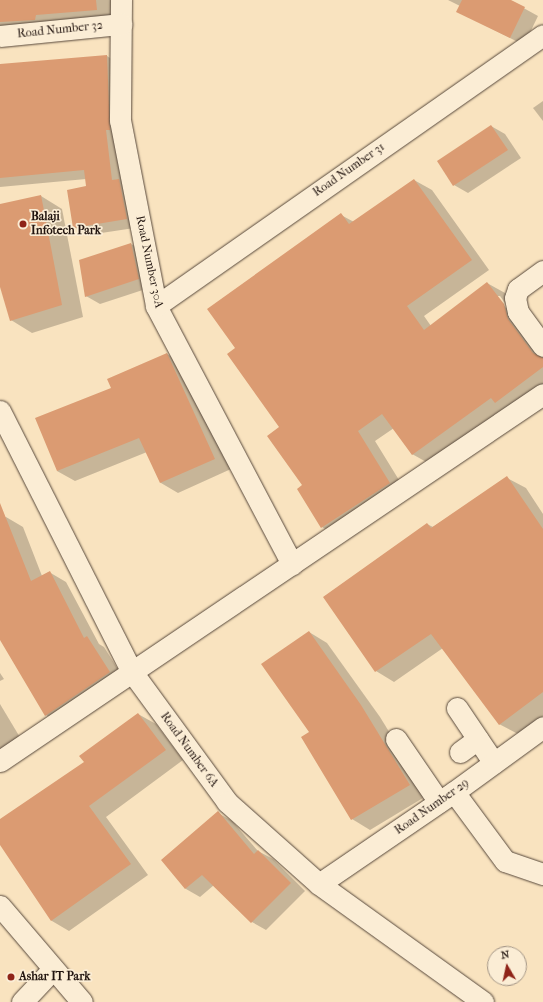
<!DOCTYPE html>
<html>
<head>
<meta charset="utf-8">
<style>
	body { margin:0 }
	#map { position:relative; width:543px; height:1002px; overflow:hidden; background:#f9e3bf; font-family:"IM FELL French Canon",serif }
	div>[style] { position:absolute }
	.shadow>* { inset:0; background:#0003 }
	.building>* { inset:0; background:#db9b72 }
	.roads { filter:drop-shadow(0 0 1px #57483b) drop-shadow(0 0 1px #57483b) }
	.minor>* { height:21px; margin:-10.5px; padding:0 10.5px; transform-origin:10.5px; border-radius:10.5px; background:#fbedd5 }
	.dots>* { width:11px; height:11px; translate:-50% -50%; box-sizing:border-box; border:2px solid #fbedd5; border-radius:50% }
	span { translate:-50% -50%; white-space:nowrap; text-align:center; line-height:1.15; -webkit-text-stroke:3.5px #fbedd5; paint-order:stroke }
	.street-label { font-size:12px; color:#21140f }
	.poi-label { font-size:12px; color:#21140f; font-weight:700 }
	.left { translate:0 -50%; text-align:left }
	.north { position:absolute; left:487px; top:946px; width:40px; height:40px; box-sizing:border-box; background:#fbedd5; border:1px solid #a49686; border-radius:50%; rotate:351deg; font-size:11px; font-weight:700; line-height:16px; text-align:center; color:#21140f }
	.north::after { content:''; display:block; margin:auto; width:14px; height:18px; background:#8f2418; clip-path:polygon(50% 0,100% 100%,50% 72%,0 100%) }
</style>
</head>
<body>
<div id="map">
	<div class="shadow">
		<div style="clip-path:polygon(0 0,123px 0,121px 18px,0 30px)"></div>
		<div style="clip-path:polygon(448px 0,509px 0,538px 16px,524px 45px,457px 11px,460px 6px)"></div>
		<div style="clip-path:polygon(107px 56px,121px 65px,141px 227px,88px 235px,74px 227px,87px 187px,86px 179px,0 187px,0 65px)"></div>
		<div style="clip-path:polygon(543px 101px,543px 121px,533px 108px)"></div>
		<div style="clip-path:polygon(491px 126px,505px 134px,521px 158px,468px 193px,454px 185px)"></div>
		<div style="clip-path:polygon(evenodd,414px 180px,432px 190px,489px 270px,424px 316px,431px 326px,487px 283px,505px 293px,522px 315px,543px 353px,543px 390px,430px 464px,412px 454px,394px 428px,375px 441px,407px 493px,340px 538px,322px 527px,281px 428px,237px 348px,341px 215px,354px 222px,414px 180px,497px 296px,500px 296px,508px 307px,506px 308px,497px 296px)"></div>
		<div style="clip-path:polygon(41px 196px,62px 209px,83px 317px,32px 333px,11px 320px,0 284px,0 205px)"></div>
		<div style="clip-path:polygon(131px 244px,145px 252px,152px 287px,100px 304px,86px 296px)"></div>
		<div style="clip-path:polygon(167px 354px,184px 364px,231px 469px,178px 493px,161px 483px,147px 452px,75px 481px,57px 471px,112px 388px)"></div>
		<div style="clip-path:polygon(507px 478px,526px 488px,543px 514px,543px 716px,518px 734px,499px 724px,443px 648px,394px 682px,376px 671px,324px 597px,427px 524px,433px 527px)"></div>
		<div style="clip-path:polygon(6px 517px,23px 527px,42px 576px,49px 572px,66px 582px,99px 644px,104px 647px,126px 682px,63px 725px,46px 715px,0 638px,0 519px)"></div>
		<div style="clip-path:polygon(309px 632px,327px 643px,380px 717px,428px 795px,370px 830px,352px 819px)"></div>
		<div style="clip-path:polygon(0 673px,4px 679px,0 681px)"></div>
		<div style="clip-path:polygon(0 704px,27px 749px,0 771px)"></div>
		<div style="clip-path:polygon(138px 714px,156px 724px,183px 760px,106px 817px,148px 875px,69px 931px,52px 921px,0 843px,0 820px,85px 763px)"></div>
		<div style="clip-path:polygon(218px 813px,232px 821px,258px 851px,273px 859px,305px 891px,266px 930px,252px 922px,214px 885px,200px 897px,186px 889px,162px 860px)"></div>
	</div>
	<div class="building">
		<div style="clip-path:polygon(0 0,96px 0,97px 10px,36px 15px,35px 20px,0 22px)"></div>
		<div style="clip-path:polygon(462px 0,511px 0,525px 7px,510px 38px,456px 12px)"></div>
		<div style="clip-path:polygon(107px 55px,110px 130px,106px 130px,112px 180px,119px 179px,127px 219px,73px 228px,67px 190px,86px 186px,84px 170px,0 178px,0 64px)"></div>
		<div style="clip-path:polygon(491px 125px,508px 150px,453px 186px,437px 161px)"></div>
		<div style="clip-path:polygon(414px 179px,472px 260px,407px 306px,424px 330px,487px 282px,504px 304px,508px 319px,533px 353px,543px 358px,543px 367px,495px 403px,491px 398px,412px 455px,382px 414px,358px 431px,390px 483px,321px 528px,297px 489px,302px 485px,267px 436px,279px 427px,227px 354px,235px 348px,207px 309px,341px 213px,349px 224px)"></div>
		<div style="clip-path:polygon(41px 195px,62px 305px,10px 321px,0 287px,0 204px)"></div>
		<div style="clip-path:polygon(131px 243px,139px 279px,85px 297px,79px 260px)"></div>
		<div style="clip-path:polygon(167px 353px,215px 459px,160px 483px,139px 438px,57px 471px,35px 418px,111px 388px,107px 379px)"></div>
		<div style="clip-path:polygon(507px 476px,543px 529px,543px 692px,499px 725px,431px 634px,375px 672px,323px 597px,427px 523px,431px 528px)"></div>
		<div style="clip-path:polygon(0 503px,31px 581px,50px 571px,84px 638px,87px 636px,110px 672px,45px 716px,0 640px)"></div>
		<div style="clip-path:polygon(309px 631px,361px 705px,410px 785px,351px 820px,301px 737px,309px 732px,261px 664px)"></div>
		<div style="clip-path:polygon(138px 713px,166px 750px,89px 806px,131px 864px,51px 921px,0 845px,0 819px,84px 762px,79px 756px)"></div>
		<div style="clip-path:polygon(218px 811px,254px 854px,258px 850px,291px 883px,251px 923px,202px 875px,185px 889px,161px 860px)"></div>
	</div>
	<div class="roads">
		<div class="minor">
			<div style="left:121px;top:0;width:120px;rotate:90.5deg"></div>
			<div style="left:120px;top:120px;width:189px;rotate:79deg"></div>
			<div style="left:156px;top:306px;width:292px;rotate:62.2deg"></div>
			<div style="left:0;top:36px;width:122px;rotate:-5.7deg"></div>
			<div style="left:543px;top:271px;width:31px;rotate:144deg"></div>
			<div style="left:518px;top:289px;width:9px;rotate:108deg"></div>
			<div style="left:515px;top:298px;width:14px;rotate:78deg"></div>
			<div style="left:518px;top:312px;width:42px;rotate:53.7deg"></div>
			<div style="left:156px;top:306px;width:472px;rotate:-35deg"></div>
			<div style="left:0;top:411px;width:292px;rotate:63.2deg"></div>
			<div style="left:132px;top:672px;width:161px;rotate:53.8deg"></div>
			<div style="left:227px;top:802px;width:123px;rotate:41.7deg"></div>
			<div style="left:319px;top:884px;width:202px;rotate:35.7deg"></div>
			<div style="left:457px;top:708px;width:66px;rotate:56.1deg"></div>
			<div style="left:396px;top:739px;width:76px;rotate:55.7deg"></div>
			<div style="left:460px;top:752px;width:22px;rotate:-36deg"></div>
			<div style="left:0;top:761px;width:655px;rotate:-34.05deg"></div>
			<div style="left:454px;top:792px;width:86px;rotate:53.5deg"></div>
			<div style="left:505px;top:861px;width:40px;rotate:18.9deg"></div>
			<div style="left:319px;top:884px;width:163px;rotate:-34.3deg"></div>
			<div style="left:454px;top:792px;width:110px;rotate:-36.1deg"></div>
			<div style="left:0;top:906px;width:126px;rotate:49.5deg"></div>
			<div style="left:22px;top:1002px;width:45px;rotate:-46.8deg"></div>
		</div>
	</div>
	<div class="dots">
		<div style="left:23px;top:224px;background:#8f2418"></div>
		<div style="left:11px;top:977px;background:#8f2418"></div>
	</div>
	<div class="street-label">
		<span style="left:60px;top:30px;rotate:-6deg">Road Number 32</span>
		<span style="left:349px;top:170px;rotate:-35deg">Road Number 31</span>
		<span style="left:149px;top:262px;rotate:78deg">Road Number 30A</span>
		<span style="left:189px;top:750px;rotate:54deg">Road Number 6A</span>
		<span style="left:432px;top:807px;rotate:-35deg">Road Number 29</span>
	</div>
	<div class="poi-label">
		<span class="left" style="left:31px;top:224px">Balaji<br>Infotech Park</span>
		<span class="left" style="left:19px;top:977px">Ashar IT Park</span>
	</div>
	<div class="north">N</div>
</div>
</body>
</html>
